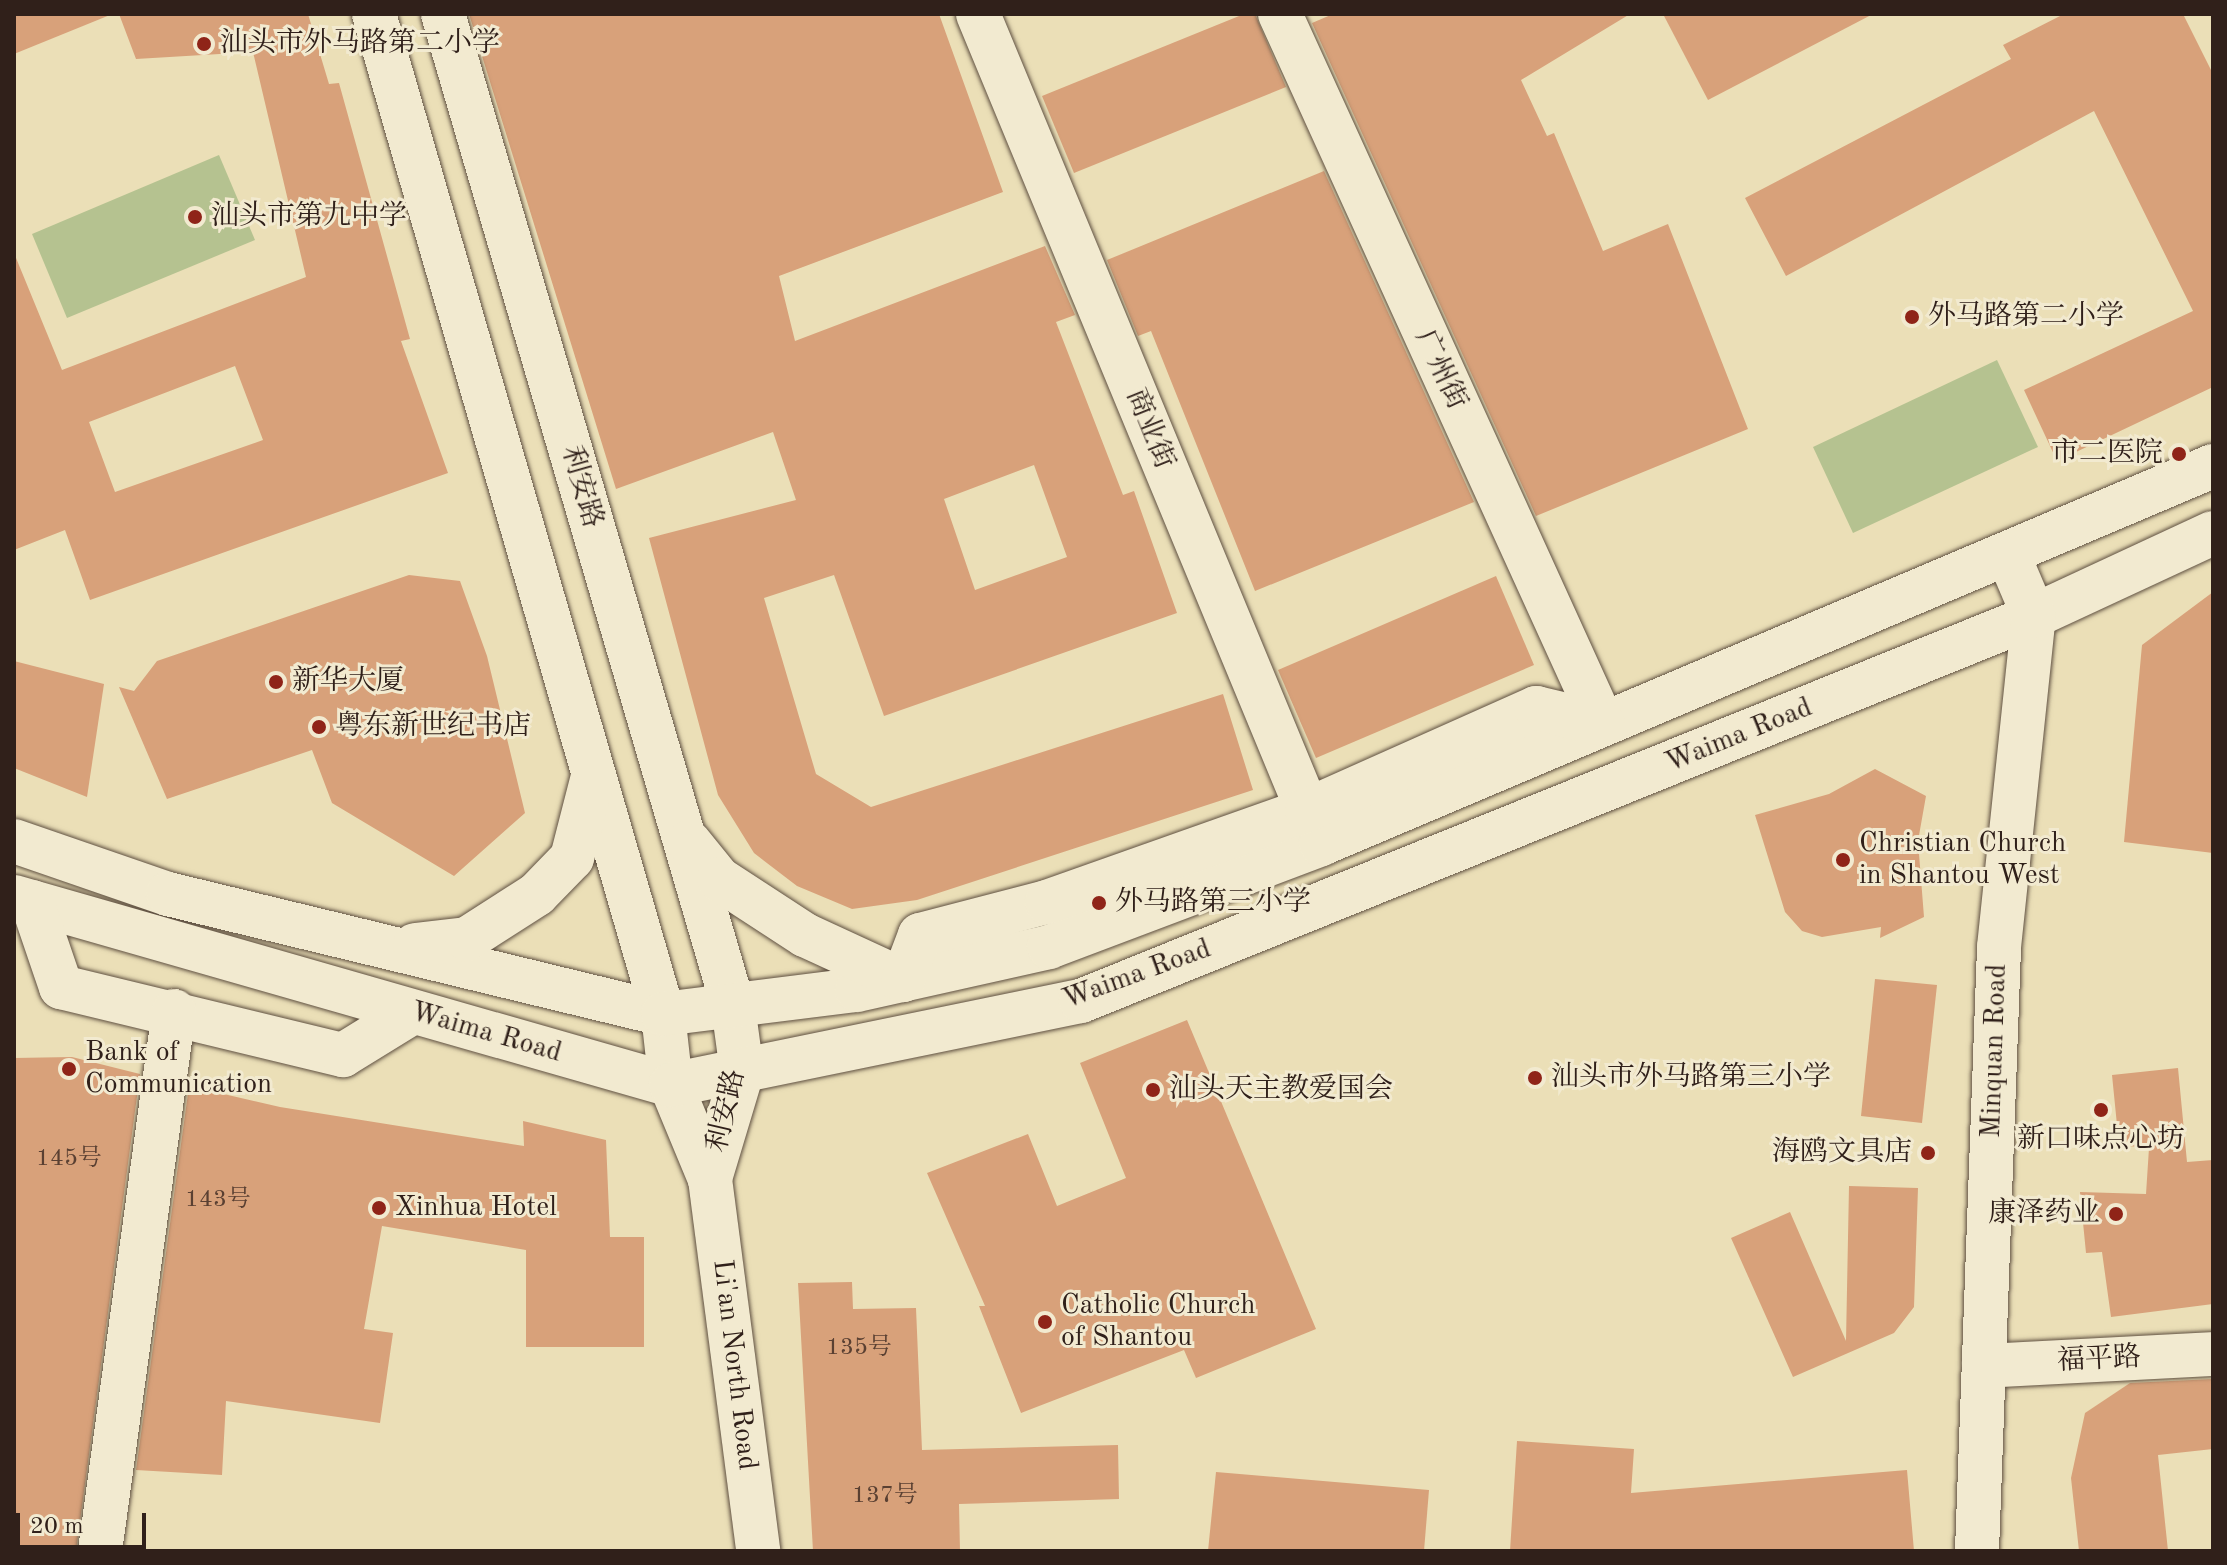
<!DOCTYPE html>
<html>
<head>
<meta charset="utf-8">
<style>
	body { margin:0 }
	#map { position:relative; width:2227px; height:1565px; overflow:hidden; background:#ebdfb7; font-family:"Old Standard TT","Noto Serif SC",serif }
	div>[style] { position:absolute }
	.green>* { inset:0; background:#b5c290 }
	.building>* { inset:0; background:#d8a17a }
	.roads { filter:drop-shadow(0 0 2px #5f5041) drop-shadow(0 0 2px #5f5041) }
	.minor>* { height:44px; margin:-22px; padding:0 22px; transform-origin:22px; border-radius:22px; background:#f2ead0 }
	.dots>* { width:22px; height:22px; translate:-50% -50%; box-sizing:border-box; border:4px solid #f2ead0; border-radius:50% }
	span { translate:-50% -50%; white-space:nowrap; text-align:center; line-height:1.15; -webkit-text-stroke:6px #f2ead0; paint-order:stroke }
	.number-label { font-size:24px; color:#5a4032 }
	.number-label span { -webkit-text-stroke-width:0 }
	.poi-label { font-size:28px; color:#30201a }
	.left { translate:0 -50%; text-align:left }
	.right { translate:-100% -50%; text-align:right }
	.street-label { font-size:28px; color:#30201a }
	.frame { position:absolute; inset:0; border:16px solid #30201a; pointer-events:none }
	.scale { position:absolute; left:16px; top:1513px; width:130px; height:36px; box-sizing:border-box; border:4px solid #30201a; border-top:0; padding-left:10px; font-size:24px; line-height:28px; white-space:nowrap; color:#30201a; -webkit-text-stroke:6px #f2ead0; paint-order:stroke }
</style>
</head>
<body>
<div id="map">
	<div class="green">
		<div style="clip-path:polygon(219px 155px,255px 240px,67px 318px,32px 234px)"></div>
		<div style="clip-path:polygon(1997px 360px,2038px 447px,1853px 533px,1813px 447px)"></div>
	</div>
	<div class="building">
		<div style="clip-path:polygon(14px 14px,110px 14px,110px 15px,14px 54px)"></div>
		<div style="clip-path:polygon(evenodd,119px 14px,308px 14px,329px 84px,339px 83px,410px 339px,401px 341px,448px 473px,90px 600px,65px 530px,14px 550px,14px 253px,62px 370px,306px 277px,253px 52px,136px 59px,119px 14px,235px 366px,263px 440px,115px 492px,89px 422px,235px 366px)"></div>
		<div style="clip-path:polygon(evenodd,469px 14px,939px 14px,1003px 192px,779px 276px,795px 341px,1045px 246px,1075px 315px,1056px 322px,1123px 495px,1134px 491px,1177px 613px,884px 716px,834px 575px,764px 598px,816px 774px,871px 807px,1223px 694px,1253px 790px,917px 900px,852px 909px,797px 886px,754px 853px,718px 795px,649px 538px,796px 500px,773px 432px,616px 489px,469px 14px,1034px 465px,1067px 557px,975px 590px,944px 499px,1034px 465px)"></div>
		<div style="clip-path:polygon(1244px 14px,1255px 14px,1286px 87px,1074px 173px,1042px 96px)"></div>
		<div style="clip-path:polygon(1333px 14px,1630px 14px,1521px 80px,1547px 136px,1554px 133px,1603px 251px,1668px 224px,1748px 429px,1536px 516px,1312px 23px)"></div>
		<div style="clip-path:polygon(1663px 14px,1873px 14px,1708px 100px)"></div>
		<div style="clip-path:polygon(2064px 14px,2183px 14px,2213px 74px,2213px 387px,2057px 461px,2024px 390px,2193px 311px,2094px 111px,1786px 276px,1745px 198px,2011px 59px,2003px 45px)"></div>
		<div style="clip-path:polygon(1324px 171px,1474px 502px,1255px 591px,1151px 331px,1138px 336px,1107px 260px)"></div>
		<div style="clip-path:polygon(409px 575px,460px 581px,487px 656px,525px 813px,454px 876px,332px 803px,312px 750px,167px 799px,119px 687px,134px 691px,157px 661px)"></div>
		<div style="clip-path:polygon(1496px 576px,1534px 665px,1316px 758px,1278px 670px)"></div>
		<div style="clip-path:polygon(2213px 592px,2213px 853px,2124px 842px,2142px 645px)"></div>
		<div style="clip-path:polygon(14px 661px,104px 684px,87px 797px,14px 768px)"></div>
		<div style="clip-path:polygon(1875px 769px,1926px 796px,1918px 841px,1924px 917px,1880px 938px,1881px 927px,1822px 937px,1802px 931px,1785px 912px,1755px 815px,1829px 794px)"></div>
		<div style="clip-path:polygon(1875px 979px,1937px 985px,1922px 1123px,1861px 1116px)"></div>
		<div style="clip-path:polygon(1187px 1020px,1316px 1329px,1196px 1378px,1184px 1350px,1021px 1413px,979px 1306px,985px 1306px,927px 1173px,1028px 1134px,1057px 1206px,1126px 1178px,1080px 1063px)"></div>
		<div style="clip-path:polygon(72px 1057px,140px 1074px,76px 1551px,14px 1551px,14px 1058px)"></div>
		<div style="clip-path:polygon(2178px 1068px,2187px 1162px,2213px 1160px,2213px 1304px,2111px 1317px,2102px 1252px,2086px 1253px,2080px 1192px,2146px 1194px,2149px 1148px,2119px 1145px,2112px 1075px)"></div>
		<div style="clip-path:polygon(189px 1086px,280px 1107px,524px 1146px,523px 1121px,606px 1140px,610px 1237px,644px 1237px,644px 1347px,526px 1347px,526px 1250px,382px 1226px,364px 1329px,393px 1333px,380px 1423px,226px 1401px,222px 1475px,136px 1470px)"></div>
		<div style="clip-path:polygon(1849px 1186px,1918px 1188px,1914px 1307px,1894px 1333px,1793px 1377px,1731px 1238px,1790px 1212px,1846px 1341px)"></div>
		<div style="clip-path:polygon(852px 1282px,853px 1309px,916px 1308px,922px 1450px,1118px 1445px,1119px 1499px,959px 1504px,960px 1551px,813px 1551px,798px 1283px)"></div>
		<div style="clip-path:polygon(2213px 1379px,2213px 1449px,2158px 1455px,2168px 1551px,2079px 1551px,2071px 1478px,2085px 1413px,2130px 1383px)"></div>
		<div style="clip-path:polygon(1517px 1441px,1634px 1449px,1631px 1493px,1907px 1470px,1914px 1551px,1510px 1551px)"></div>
		<div style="clip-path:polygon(1216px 1472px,1429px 1490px,1424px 1551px,1208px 1551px)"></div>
	</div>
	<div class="roads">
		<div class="minor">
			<div style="left:374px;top:14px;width:1041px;rotate:73.88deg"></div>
			<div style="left:663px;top:1014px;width:71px;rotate:83.6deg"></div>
			<div style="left:671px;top:1085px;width:102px;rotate:67.5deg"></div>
			<div style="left:710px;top:1179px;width:375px;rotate:82.6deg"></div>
			<div style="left:443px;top:14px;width:1034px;rotate:73.7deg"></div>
			<div style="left:733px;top:1006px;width:67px;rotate:82.2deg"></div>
			<div style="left:742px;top:1072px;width:112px;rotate:106.7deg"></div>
			<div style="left:978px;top:14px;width:892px;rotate:67.52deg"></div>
			<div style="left:1280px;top:14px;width:780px;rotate:65.54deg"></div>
			<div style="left:14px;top:841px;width:163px;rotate:19deg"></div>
			<div style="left:168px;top:894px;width:509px;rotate:13.63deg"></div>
			<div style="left:663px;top:1014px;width:195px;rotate:-7.1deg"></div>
			<div style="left:857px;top:990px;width:197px;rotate:-12.6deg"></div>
			<div style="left:1049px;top:947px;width:291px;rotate:-20.7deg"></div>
			<div style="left:1321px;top:844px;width:969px;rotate:-22.97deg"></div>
			<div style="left:689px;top:842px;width:48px;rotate:51deg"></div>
			<div style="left:719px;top:879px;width:103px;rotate:33.1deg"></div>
			<div style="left:805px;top:935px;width:108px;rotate:24.7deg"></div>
			<div style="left:903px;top:980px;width:48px;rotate:-69.3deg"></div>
			<div style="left:920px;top:935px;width:131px;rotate:-14.6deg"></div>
			<div style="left:1047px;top:902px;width:276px;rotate:-19.5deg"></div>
			<div style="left:1307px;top:810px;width:251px;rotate:-24deg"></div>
			<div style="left:1536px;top:708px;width:69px;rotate:13.4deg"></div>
			<div style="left:14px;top:897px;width:683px;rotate:15.97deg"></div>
			<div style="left:671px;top:1085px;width:419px;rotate:-11.6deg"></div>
			<div style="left:1081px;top:1001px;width:1028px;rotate:-22deg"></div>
			<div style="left:2034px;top:616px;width:197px;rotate:-24.9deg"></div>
			<div style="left:32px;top:902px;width:90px;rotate:71.2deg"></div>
			<div style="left:61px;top:987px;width:290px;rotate:13.6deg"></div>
			<div style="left:343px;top:1055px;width:82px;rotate:-31.6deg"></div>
			<div style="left:415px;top:945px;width:52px;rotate:-6.6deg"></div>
			<div style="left:467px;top:939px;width:83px;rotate:-32.7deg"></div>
			<div style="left:537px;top:894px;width:50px;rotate:-45.8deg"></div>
			<div style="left:572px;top:858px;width:85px;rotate:-75.6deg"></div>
			<div style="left:1984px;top:1366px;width:229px;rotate:-3deg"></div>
			<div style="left:100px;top:1551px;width:545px;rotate:-82.2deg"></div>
			<div style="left:1977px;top:1551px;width:604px;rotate:-87.91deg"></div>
			<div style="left:1999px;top:947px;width:333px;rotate:-84deg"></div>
			<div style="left:2034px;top:616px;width:64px;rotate:-113deg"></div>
		</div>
	</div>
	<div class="dots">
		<div style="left:204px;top:44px;background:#8f2418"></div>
		<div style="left:195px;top:217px;background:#8f2418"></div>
		<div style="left:1912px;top:317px;background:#8f2418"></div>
		<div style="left:2179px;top:454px;background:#8f2418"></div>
		<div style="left:276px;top:682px;background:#8f2418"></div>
		<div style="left:319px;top:727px;background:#8f2418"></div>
		<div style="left:1843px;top:860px;background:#8f2418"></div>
		<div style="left:1099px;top:903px;background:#8f2418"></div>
		<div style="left:69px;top:1069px;background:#8f2418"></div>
		<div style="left:1535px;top:1078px;background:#8f2418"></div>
		<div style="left:1153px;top:1090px;background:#8f2418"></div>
		<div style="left:2101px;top:1110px;background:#8f2418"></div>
		<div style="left:1928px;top:1153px;background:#8f2418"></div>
		<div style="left:379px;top:1208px;background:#8f2418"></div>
		<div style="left:2116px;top:1214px;background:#8f2418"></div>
		<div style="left:1045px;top:1322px;background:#8f2418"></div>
	</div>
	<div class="number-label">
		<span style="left:69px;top:1160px">145号</span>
		<span style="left:218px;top:1201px">143号</span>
		<span style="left:859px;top:1349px">135号</span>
		<span style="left:885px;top:1497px">137号</span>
	</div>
	<div class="poi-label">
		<span class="left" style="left:220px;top:44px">汕头市外马路第二小学</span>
		<span class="left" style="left:211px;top:217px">汕头市第九中学</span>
		<span class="left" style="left:1928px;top:317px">外马路第二小学</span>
		<span class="right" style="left:2163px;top:454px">市二医院</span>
		<span class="left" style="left:292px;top:682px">新华大厦</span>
		<span class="left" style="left:335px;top:727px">粤东新世纪书店</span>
		<span class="left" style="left:1859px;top:860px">Christian Church<br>in Shantou West</span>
		<span class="left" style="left:1115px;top:903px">外马路第三小学</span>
		<span class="left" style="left:85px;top:1069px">Bank of<br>Communication</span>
		<span class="left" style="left:1551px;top:1078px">汕头市外马路第三小学</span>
		<span class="left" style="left:1169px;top:1090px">汕头天主教爱国会</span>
		<span style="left:2101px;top:1140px">新口味点心坊</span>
		<span class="right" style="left:1912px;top:1153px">海鸥文具店</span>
		<span class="left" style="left:395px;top:1208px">Xinhua Hotel</span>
		<span class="right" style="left:2100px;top:1214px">康泽药业</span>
		<span class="left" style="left:1061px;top:1322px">Catholic Church<br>of Shantou</span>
	</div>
	<div class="street-label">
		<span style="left:1440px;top:370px;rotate:65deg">广州街</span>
		<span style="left:1149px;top:429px;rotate:68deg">商业街</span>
		<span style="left:581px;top:487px;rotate:74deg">利安路</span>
		<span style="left:1739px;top:736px;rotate:-22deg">Waima Road</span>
		<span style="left:1137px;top:975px;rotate:-20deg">Waima Road</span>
		<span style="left:486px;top:1033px;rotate:16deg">Waima Road</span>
		<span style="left:1995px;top:1051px;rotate:-88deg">Minquan Road</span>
		<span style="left:727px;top:1111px;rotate:-77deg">利安路</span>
		<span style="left:2099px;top:1360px;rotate:-3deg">福平路</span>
		<span style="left:734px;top:1365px;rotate:83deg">Li'an North Road</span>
	</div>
	<div class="frame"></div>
	<div class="scale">20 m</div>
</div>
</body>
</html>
